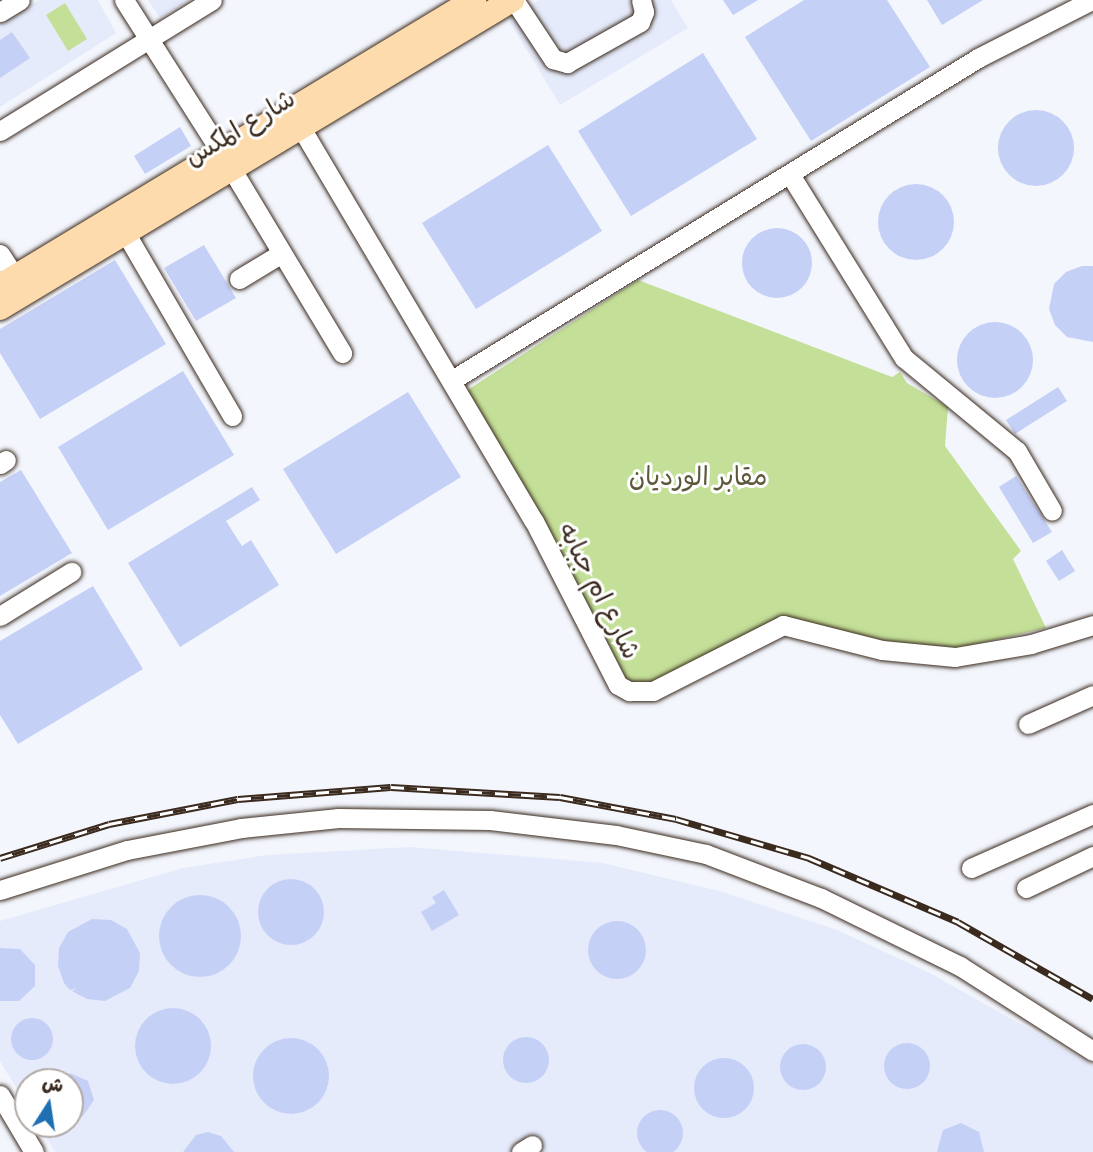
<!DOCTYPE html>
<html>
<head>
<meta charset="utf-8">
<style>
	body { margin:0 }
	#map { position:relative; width:1093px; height:1152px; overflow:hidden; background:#f3f6fd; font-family:Sriracha,"Playpen Sans Arabic",sans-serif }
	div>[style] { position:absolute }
	.built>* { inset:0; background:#e5ebfb }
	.green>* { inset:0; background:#c4e098 }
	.building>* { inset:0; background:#c5d0f7 }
	.round { border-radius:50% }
	.roads { filter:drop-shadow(0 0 2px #3b2a1e) drop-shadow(0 0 2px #3b2a1e) }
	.minor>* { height:19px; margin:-9.5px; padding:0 9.5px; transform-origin:9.5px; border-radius:9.5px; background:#fff }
	.major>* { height:24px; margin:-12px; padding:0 12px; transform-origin:12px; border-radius:12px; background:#fddbac }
	.rail>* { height:7px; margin-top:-3.5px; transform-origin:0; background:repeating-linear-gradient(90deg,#fff 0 13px,#3b2a1e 0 26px); box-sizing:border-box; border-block:2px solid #3b2a1e }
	span { translate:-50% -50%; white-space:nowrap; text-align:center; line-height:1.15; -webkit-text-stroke:6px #fff; paint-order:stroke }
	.street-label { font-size:26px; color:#3b2a1e }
	.park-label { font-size:26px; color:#5d583c }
	.north { position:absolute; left:14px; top:1068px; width:70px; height:70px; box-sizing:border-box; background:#fff; border:2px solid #b1aaa5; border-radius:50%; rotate:12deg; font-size:19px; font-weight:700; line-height:28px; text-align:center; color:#3b2a1e }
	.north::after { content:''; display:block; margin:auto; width:24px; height:32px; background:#1f6fb2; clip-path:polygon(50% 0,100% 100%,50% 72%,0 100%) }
</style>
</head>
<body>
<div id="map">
	<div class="built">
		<div style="clip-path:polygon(39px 0,98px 0,116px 33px,0 107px,0 24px)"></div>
		<div style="clip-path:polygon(148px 0,190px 0,160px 18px)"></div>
		<div style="clip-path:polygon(539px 0,671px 0,688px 28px,560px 105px,508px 19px)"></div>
		<div style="clip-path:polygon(410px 847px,603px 863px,723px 892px,837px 930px,928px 972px,1093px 1065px,1093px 1152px,55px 1152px,38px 1124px,70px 1124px,70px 1082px,28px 1082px,28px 1107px,0 1061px,0 921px,183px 868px,267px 855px)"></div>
	</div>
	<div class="green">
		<div style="clip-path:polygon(65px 3px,87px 39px,68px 51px,46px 15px)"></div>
		<div style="clip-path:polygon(638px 280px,892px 377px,900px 372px,907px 383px,948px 407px,945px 446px,1021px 551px,1013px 559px,1046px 628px,956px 649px,918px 648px,783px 618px,647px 684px,623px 680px,466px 391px)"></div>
	</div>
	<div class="building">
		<div style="clip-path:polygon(723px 0,758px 0,733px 15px)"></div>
		<div style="clip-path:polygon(804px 0,887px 0,930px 67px,811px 141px,745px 37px)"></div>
		<div style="clip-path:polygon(927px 0,983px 0,942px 25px)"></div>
		<div style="clip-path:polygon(12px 32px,30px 58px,0 78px,0 40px)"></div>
		<div style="clip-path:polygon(703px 53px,757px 139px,631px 216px,578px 131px)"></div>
		<div class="round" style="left:998px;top:110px;width:76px;height:76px"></div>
		<div style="clip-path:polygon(180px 127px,191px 146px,145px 174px,134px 156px)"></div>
		<div style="clip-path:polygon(548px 145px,602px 231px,476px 309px,422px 223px)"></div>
		<div class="round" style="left:878px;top:184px;width:76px;height:76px"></div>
		<div class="round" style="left:742px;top:228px;width:70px;height:70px"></div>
		<div style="clip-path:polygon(204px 245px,236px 298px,196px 321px,164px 268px)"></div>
		<div style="clip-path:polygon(115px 260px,166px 344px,40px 419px,0 353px,0 329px)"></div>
		<div style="clip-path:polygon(1082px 266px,1093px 266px,1093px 342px,1067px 337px,1055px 325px,1049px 309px,1054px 284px,1066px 272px)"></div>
		<div class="round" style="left:957px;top:322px;width:76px;height:76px"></div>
		<div style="clip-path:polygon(183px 371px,234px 455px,108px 530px,58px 447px)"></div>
		<div style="clip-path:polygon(1058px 387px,1067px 401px,1015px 434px,1006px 420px)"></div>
		<div style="clip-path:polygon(408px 392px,461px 477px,336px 554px,283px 469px)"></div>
		<div style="clip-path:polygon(21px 470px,72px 553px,0 596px,0 482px)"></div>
		<div style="clip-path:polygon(1016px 476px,1052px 532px,1033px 543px,999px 487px)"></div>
		<div style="clip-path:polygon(252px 487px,260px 500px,226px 521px,242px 546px,251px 540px,279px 585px,180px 647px,128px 563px)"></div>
		<div style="clip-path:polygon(1062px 550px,1075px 571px,1059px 581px,1046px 561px)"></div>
		<div style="clip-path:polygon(93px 586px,143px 669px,18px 744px,0 715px,0 641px)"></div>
		<div class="round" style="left:258px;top:879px;width:66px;height:66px"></div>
		<div style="clip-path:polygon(444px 890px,459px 915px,432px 931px,421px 912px,436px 903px,432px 897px)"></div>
		<div class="round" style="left:159px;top:895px;width:82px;height:82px"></div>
		<div style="clip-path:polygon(92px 919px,111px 920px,127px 929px,140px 953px,139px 971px,130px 988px,105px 1001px,87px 999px,72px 991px,77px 988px,70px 990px,64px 983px,58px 966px,59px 948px,68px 932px)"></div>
		<div class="round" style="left:588px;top:921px;width:58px;height:58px"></div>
		<div style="clip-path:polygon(0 948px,20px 949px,35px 965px,35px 986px,19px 1001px,0 1001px)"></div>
		<div class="round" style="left:135px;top:1008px;width:76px;height:76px"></div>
		<div class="round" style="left:11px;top:1018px;width:42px;height:42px"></div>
		<div class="round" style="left:503px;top:1037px;width:46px;height:46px"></div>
		<div class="round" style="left:253px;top:1038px;width:76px;height:76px"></div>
		<div class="round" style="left:884px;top:1043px;width:46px;height:46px"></div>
		<div class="round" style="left:780px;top:1044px;width:46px;height:46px"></div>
		<div class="round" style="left:694px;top:1058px;width:60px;height:60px"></div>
		<div style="clip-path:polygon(70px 1073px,88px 1081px,94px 1100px,83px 1116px,70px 1120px)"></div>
		<div class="round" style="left:637px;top:1110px;width:46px;height:46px"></div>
		<div style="clip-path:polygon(961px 1123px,979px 1132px,984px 1152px,937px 1152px,943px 1130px)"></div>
		<div style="clip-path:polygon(208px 1132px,221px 1136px,234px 1152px,183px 1152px,196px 1135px)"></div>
	</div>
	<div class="roads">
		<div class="minor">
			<div style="left:124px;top:0;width:180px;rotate:57.5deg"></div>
			<div style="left:514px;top:0;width:71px;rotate:56.5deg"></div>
			<div style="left:553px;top:59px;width:15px;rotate:16deg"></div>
			<div style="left:567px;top:63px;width:84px;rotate:-29.3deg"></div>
			<div style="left:640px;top:22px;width:11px;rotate:-68deg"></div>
			<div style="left:644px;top:12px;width:12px;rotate:-104deg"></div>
			<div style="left:0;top:12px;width:23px;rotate:-31deg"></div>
			<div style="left:300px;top:126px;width:459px;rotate:59.4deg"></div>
			<div style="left:534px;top:521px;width:184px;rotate:62.9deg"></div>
			<div style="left:618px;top:685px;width:13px;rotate:29deg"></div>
			<div style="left:629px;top:691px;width:24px"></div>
			<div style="left:653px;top:691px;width:146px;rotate:-26.9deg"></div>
			<div style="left:783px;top:625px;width:102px;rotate:14.2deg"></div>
			<div style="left:882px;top:650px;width:73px;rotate:5.5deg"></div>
			<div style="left:955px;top:657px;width:77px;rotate:-9.7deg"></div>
			<div style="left:1031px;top:644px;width:65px;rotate:-17deg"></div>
			<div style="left:0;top:131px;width:249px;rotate:-31.7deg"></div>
			<div style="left:231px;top:168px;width:216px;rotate:59deg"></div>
			<div style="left:791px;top:176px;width:214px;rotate:58.2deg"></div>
			<div style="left:904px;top:358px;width:146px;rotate:39.5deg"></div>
			<div style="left:1017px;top:451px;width:69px;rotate:59.7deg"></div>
			<div style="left:125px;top:232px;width:213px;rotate:59.8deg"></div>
			<div style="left:0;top:254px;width:27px;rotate:57deg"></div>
			<div style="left:239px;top:279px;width:50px;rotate:-31.2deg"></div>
			<div style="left:452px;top:380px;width:617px;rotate:-31.47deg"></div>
			<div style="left:978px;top:58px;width:128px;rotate:-27deg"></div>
			<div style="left:0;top:464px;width:7px;rotate:-34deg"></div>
			<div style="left:0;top:616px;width:84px;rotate:-31.8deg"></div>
			<div style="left:1028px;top:724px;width:71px;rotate:-24deg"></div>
			<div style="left:971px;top:868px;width:133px;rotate:-23.9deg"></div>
			<div style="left:1026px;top:888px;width:74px;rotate:-25.5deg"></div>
			<div style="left:0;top:890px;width:133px;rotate:-17.5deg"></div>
			<div style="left:127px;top:850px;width:116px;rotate:-10.9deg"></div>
			<div style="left:241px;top:828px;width:98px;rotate:-5.9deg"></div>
			<div style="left:338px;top:818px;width:152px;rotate:0.8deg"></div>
			<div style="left:490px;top:820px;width:127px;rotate:6.8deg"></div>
			<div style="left:616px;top:835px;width:92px;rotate:11.9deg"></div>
			<div style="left:706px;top:854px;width:123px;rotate:20.9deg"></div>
			<div style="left:821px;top:898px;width:155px;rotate:26.1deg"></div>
			<div style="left:960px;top:966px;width:158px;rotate:32.6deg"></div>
			<div style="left:0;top:1095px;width:66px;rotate:59.2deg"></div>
			<div style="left:521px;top:1152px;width:13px;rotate:-32deg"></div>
		</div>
		<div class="major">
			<div style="left:0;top:286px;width:554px;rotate:-31.11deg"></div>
			<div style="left:0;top:308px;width:598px;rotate:-31.03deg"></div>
		</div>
	</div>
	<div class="rail">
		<div style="left:0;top:858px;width:114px;rotate:-17.3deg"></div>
		<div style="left:109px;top:824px;width:131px;rotate:-11deg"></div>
		<div style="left:238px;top:799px;width:153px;rotate:-4.5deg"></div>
		<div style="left:391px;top:787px;width:169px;rotate:3.4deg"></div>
		<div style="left:560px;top:797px;width:118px;rotate:10.7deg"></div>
		<div style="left:676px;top:819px;width:139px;rotate:16.3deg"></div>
		<div style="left:809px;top:858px;width:162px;rotate:23.2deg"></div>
		<div style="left:958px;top:922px;width:155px;rotate:29.7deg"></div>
	</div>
	<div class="street-label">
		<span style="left:240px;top:128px;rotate:-31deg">شارع المكس</span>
		<span style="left:599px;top:591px;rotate:63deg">شارع ام جبابه</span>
	</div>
	<div class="park-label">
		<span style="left:698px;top:477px">مقابر الورديان</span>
	</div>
	<div class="north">ش</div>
</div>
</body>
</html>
